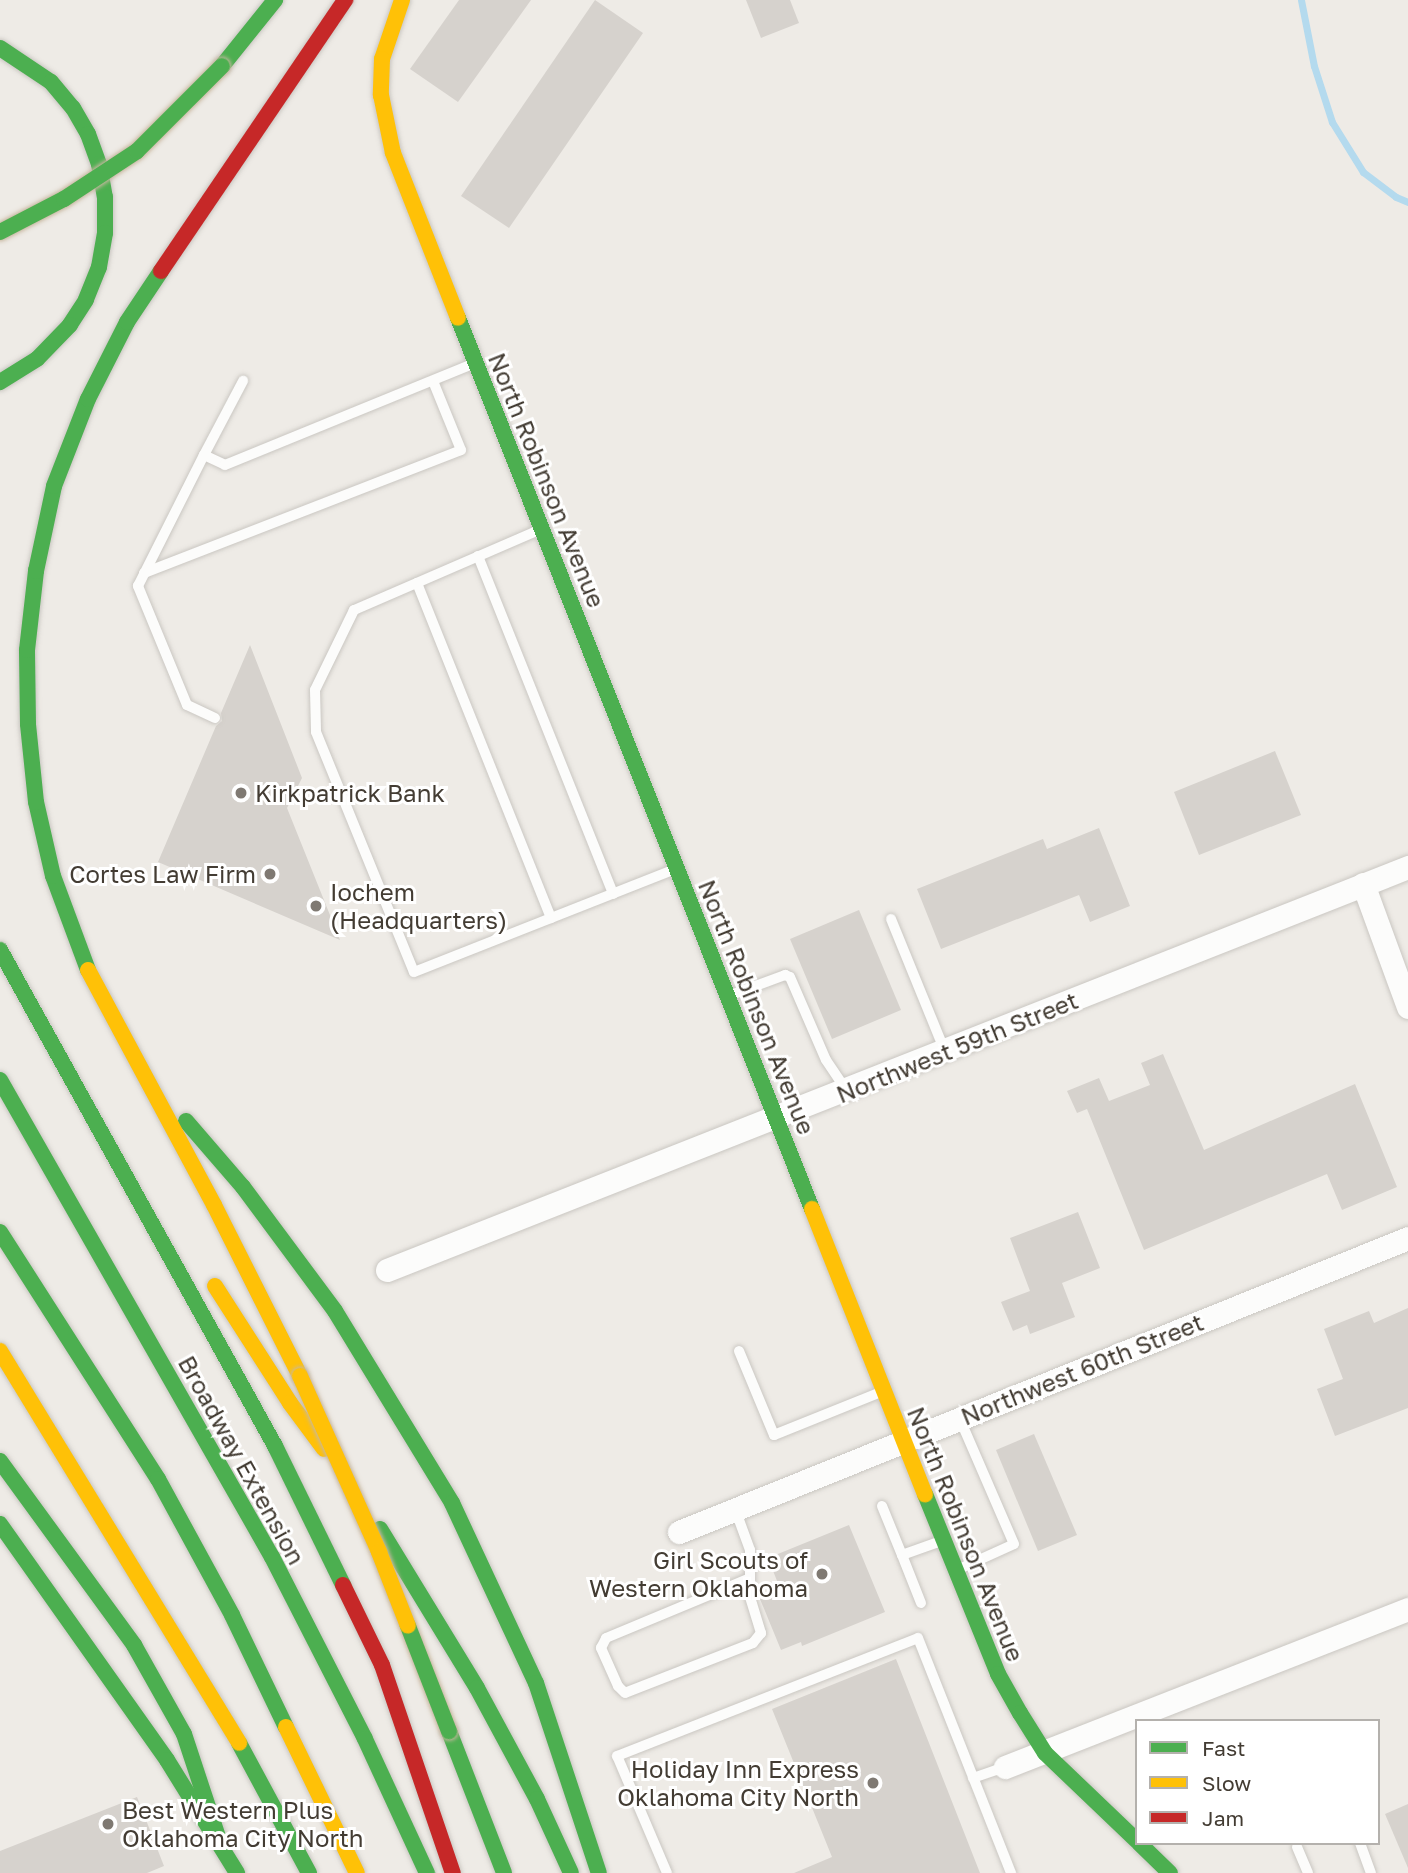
<!DOCTYPE html>
<html>
<head>
<meta charset="utf-8">
<style>
	body { margin:0 }
	#map { position:relative; width:1408px; height:1873px; overflow:hidden; background:#eeebe6; font-family:"Golos Text",sans-serif }
	div>[style] { position:absolute }
	.stream>* { height:7px; margin:-3.5px; padding:0 3.5px; transform-origin:3.5px; border-radius:3.5px; background:#b4daee }
	.building>* { inset:0; background:#d6d2cd }
	.roads { filter:drop-shadow(0 0 2px #cac7c2) drop-shadow(0 0 2px #cac7c2) }
	.lane>* { height:10px; margin:-5px; padding:0 5px; transform-origin:5px; border-radius:5px; background:#fcfcfb }
	.street>* { height:23px; margin:-11.5px; padding:0 11.5px; transform-origin:11.5px; border-radius:11.5px; background:#fcfcfb }
	.fast>* { height:16px; margin:-8px; padding:0 8px; transform-origin:8px; border-radius:8px; background:#4caf50 }
	.slow>* { height:16px; margin:-8px; padding:0 8px; transform-origin:8px; border-radius:8px; background:#ffc107 }
	.jam>* { height:16px; margin:-8px; padding:0 8px; transform-origin:8px; border-radius:8px; background:#c62828 }
	.bridges { filter:drop-shadow(0 0 2px #c7b7a0) drop-shadow(0 0 2px #c7b7a0) }
	.fast-bridge>* { height:16px; margin:-8px; padding:0 8px; transform-origin:8px; border-radius:8px; background:#4caf50 }
	.slow-bridge>* { height:16px; margin:-8px; padding:0 8px; transform-origin:8px; border-radius:8px; background:#ffc107 }
	.dots>* { width:19px; height:19px; translate:-50% -50%; box-sizing:border-box; border:4px solid #fff; border-radius:50% }
	span { translate:-50% -50%; white-space:nowrap; text-align:center; line-height:1.15; -webkit-text-stroke:6px #fff; paint-order:stroke }
	.street-label { font-size:24px; color:#433c33 }
	.poi-label { font-size:24px; color:#433c33 }
	.left { translate:0 -50%; text-align:left }
	.right { translate:-100% -50%; text-align:right }
	.legend { position:absolute; left:1135px; top:1719px; width:245px; height:126px; box-sizing:border-box; background:#fff; border:2px solid #b4b1ad; margin:0; padding:9px 12px; list-style:none; font-size:21px; color:#433c33 }
	.legend li { display:flex; align-items:center; gap:14px; height:35px }
	.legend b { width:35px; border:2px solid #b4b1ad }
</style>
</head>
<body>
<div id="map">
	<div class="stream">
		<div style="left:1301px;top:0;width:67px;rotate:78.9deg"></div>
		<div style="left:1314px;top:66px;width:59px;rotate:72.2deg"></div>
		<div style="left:1332px;top:122px;width:59px;rotate:58.2deg"></div>
		<div style="left:1363px;top:172px;width:41px;rotate:37.1deg"></div>
		<div style="left:1396px;top:197px;width:13px;rotate:23deg"></div>
	</div>
	<div class="building">
		<div style="clip-path:polygon(459px 0,531px 0,458px 102px,410px 69px)"></div>
		<div style="clip-path:polygon(595px 0,643px 33px,509px 228px,461px 196px)"></div>
		<div style="clip-path:polygon(746px 0,790px 0,799px 23px,761px 38px)"></div>
		<div style="clip-path:polygon(250px 645px,302px 778px,287px 808px,340px 940px,158px 862px,216px 726px,222px 721px,221px 713px)"></div>
		<div style="clip-path:polygon(1275px 751px,1301px 815px,1199px 855px,1174px 792px)"></div>
		<div style="clip-path:polygon(1099px 828px,1130px 906px,1090px 922px,1079px 895px,941px 949px,917px 889px,1043px 839px,1047px 849px)"></div>
		<div style="clip-path:polygon(859px 910px,901px 1010px,832px 1039px,790px 939px)"></div>
		<div style="clip-path:polygon(1163px 1054px,1204px 1150px,1355px 1084px,1397px 1187px,1342px 1210px,1327px 1174px,1144px 1250px,1087px 1109px,1077px 1113px,1067px 1091px,1099px 1078px,1109px 1101px,1150px 1085px,1141px 1063px)"></div>
		<div style="clip-path:polygon(1078px 1212px,1100px 1268px,1062px 1283px,1075px 1317px,1030px 1334px,1027px 1325px,1013px 1331px,1001px 1302px,1030px 1291px,1010px 1238px)"></div>
		<div style="clip-path:polygon(1408px 1308px,1408px 1408px,1335px 1436px,1317px 1389px,1343px 1379px,1324px 1329px,1369px 1311px,1374px 1323px)"></div>
		<div style="clip-path:polygon(1034px 1434px,1077px 1535px,1038px 1551px,996px 1450px)"></div>
		<div style="clip-path:polygon(849px 1525px,885px 1612px,802px 1646px,801px 1642px,781px 1650px,760px 1599px,781px 1591px,768px 1558px)"></div>
		<div style="clip-path:polygon(896px 1659px,980px 1873px,794px 1873px,832px 1857px,772px 1709px)"></div>
		<div style="clip-path:polygon(137px 1797px,164px 1866px,147px 1873px,0 1873px,0 1851px)"></div>
		<div style="clip-path:polygon(1408px 1804px,1408px 1868px,1385px 1814px)"></div>
	</div>
	<div class="roads">
		<div class="lane">
			<div style="left:204px;top:455px;width:84px;rotate:-62.2deg"></div>
			<div style="left:539px;top:530px;width:202px;rotate:156.6deg"></div>
			<div style="left:354px;top:610px;width:89px;rotate:116deg"></div>
			<div style="left:315px;top:690px;width:42px;rotate:88.6deg"></div>
			<div style="left:316px;top:732px;width:259px;rotate:67.8deg"></div>
			<div style="left:414px;top:972px;width:281px;rotate:-21.5deg"></div>
			<div style="left:478px;top:556px;width:364px;rotate:68.2deg"></div>
			<div style="left:144px;top:573px;width:340px;rotate:-21.2deg"></div>
			<div style="left:461px;top:450px;width:74px;rotate:-112.1deg"></div>
			<div style="left:417px;top:583px;width:361px;rotate:68.2deg"></div>
			<div style="left:215px;top:718px;width:31px;rotate:-155deg"></div>
			<div style="left:187px;top:705px;width:129px;rotate:-112.4deg"></div>
			<div style="left:138px;top:586px;width:147px;rotate:-63.3deg"></div>
			<div style="left:204px;top:455px;width:23px;rotate:25deg"></div>
			<div style="left:225px;top:465px;width:268px;rotate:-22.2deg"></div>
			<div style="left:891px;top:919px;width:143px;rotate:67.8deg"></div>
			<div style="left:731px;top:995px;width:58px;rotate:-20.3deg"></div>
			<div style="left:785px;top:975px;width:5px;rotate:22deg"></div>
			<div style="left:790px;top:977px;width:90px;rotate:66.6deg"></div>
			<div style="left:826px;top:1060px;width:37px;rotate:56deg"></div>
			<div style="left:739px;top:1351px;width:91px;rotate:67.4deg"></div>
			<div style="left:774px;top:1435px;width:115px;rotate:-21.9deg"></div>
			<div style="left:882px;top:1506px;width:53px;rotate:67.8deg"></div>
			<div style="left:735px;top:1509px;width:44px;rotate:69.9deg"></div>
			<div style="left:750px;top:1550px;width:47px;rotate:90deg"></div>
			<div style="left:750px;top:1597px;width:38px;rotate:73deg"></div>
			<div style="left:761px;top:1633px;width:13px;rotate:129deg"></div>
			<div style="left:753px;top:1643px;width:137px;rotate:158.7deg"></div>
			<div style="left:625px;top:1693px;width:10px;rotate:-135deg"></div>
			<div style="left:618px;top:1686px;width:42px;rotate:-114.1deg"></div>
			<div style="left:601px;top:1648px;width:11px;rotate:-63deg"></div>
			<div style="left:606px;top:1638px;width:154px;rotate:-22.6deg"></div>
			<div style="left:959px;top:1569px;width:60px;rotate:-24.4deg"></div>
			<div style="left:1014px;top:1544px;width:136px;rotate:-113.4deg"></div>
			<div style="left:921px;top:1603px;width:52px;rotate:-111.6deg"></div>
			<div style="left:902px;top:1555px;width:41px;rotate:-19.7deg"></div>
			<div style="left:973px;top:1778px;width:34px;rotate:-19deg"></div>
			<div style="left:1360px;top:1843px;width:32px;rotate:70deg"></div>
			<div style="left:1297px;top:1847px;width:28px;rotate:67deg"></div>
			<div style="left:667px;top:1873px;width:127px;rotate:-113.1deg"></div>
			<div style="left:617px;top:1756px;width:323px;rotate:-21.4deg"></div>
			<div style="left:918px;top:1638px;width:253px;rotate:68.4deg"></div>
		</div>
		<div class="street">
			<div style="left:1363px;top:884px;width:131px;rotate:69.9deg"></div>
			<div style="left:387px;top:1270px;width:1098px;rotate:-21.54deg"></div>
			<div style="left:679px;top:1532px;width:786px;rotate:-21.96deg"></div>
			<div style="left:1005px;top:1767px;width:433px;rotate:-21.4deg"></div>
		</div>
		<div class="fast">
			<div style="left:0;top:48px;width:61px;rotate:33.7deg"></div>
			<div style="left:51px;top:82px;width:34px;rotate:50deg"></div>
			<div style="left:73px;top:108px;width:30px;rotate:60deg"></div>
			<div style="left:88px;top:134px;width:32px;rotate:70deg"></div>
			<div style="left:99px;top:164px;width:34px;rotate:80deg"></div>
			<div style="left:105px;top:197px;width:36px;rotate:90deg"></div>
			<div style="left:105px;top:233px;width:35px;rotate:100deg"></div>
			<div style="left:99px;top:267px;width:35px;rotate:112deg"></div>
			<div style="left:86px;top:300px;width:30px;rotate:123deg"></div>
			<div style="left:70px;top:325px;width:47px;rotate:134.1deg"></div>
			<div style="left:37px;top:359px;width:44px;rotate:148.1deg"></div>
			<div style="left:222px;top:66px;width:85px;rotate:-51.2deg"></div>
			<div style="left:458px;top:318px;width:959px;rotate:68.33deg"></div>
			<div style="left:0;top:950px;width:567px;rotate:60.99deg"></div>
			<div style="left:275px;top:1446px;width:155px;rotate:63.9deg"></div>
			<div style="left:88px;top:970px;width:100px;rotate:-110.4deg"></div>
			<div style="left:53px;top:876px;width:76px;rotate:-102.9deg"></div>
			<div style="left:36px;top:802px;width:78px;rotate:-95.9deg"></div>
			<div style="left:28px;top:724px;width:74px;rotate:-90.8deg"></div>
			<div style="left:27px;top:650px;width:80px;rotate:-83.5deg"></div>
			<div style="left:36px;top:571px;width:87px;rotate:-78deg"></div>
			<div style="left:54px;top:486px;width:93px;rotate:-68.7deg"></div>
			<div style="left:88px;top:399px;width:86px;rotate:-63.1deg"></div>
			<div style="left:127px;top:322px;width:61px;rotate:-56.3deg"></div>
			<div style="left:0;top:1080px;width:549px;rotate:60.31deg"></div>
			<div style="left:272px;top:1557px;width:204px;rotate:62.9deg"></div>
			<div style="left:365px;top:1739px;width:148px;rotate:65.2deg"></div>
			<div style="left:186px;top:1121px;width:87px;rotate:49.2deg"></div>
			<div style="left:243px;top:1187px;width:154px;rotate:53.4deg"></div>
			<div style="left:335px;top:1311px;width:225px;rotate:58.6deg"></div>
			<div style="left:452px;top:1503px;width:199px;rotate:65deg"></div>
			<div style="left:536px;top:1683px;width:200px;rotate:71.7deg"></div>
			<div style="left:0;top:1232px;width:293px;rotate:57.4deg"></div>
			<div style="left:158px;top:1479px;width:155px;rotate:61.4deg"></div>
			<div style="left:232px;top:1615px;width:124px;rotate:64.3deg"></div>
			<div style="left:0;top:1461px;width:228px;rotate:53.9deg"></div>
			<div style="left:134px;top:1645px;width:102px;rotate:60.7deg"></div>
			<div style="left:184px;top:1734px;width:115px;rotate:71.7deg"></div>
			<div style="left:925px;top:1494px;width:194px;rotate:67.9deg"></div>
			<div style="left:998px;top:1674px;width:45px;rotate:60.6deg"></div>
			<div style="left:1020px;top:1713px;width:47px;rotate:58deg"></div>
			<div style="left:1045px;top:1753px;width:127px;rotate:43.7deg"></div>
			<div style="left:0;top:1524px;width:289px;rotate:54.7deg"></div>
			<div style="left:167px;top:1760px;width:133px;rotate:58.2deg"></div>
			<div style="left:380px;top:1529px;width:186px;rotate:58.6deg"></div>
			<div style="left:477px;top:1688px;width:126px;rotate:61.6deg"></div>
			<div style="left:537px;top:1799px;width:81px;rotate:65.3deg"></div>
			<div style="left:449px;top:1731px;width:152px;rotate:68.8deg"></div>
			<div style="left:239px;top:1743px;width:148px;rotate:61.7deg"></div>
			<div style="left:1139px;top:1843px;width:43px;rotate:44.1deg"></div>
		</div>
		<div class="slow">
			<div style="left:402px;top:0;width:62px;rotate:108.7deg"></div>
			<div style="left:382px;top:59px;width:36px;rotate:92deg"></div>
			<div style="left:381px;top:95px;width:59px;rotate:78.3deg"></div>
			<div style="left:393px;top:153px;width:177px;rotate:68.5deg"></div>
			<div style="left:88px;top:970px;width:267px;rotate:61.8deg"></div>
			<div style="left:214px;top:1205px;width:191px;rotate:63.3deg"></div>
			<div style="left:812px;top:1209px;width:307px;rotate:68.4deg"></div>
			<div style="left:215px;top:1286px;width:139px;rotate:57.3deg"></div>
			<div style="left:290px;top:1403px;width:57px;rotate:53.5deg"></div>
			<div style="left:0;top:1351px;width:459px;rotate:58.6deg"></div>
			<div style="left:286px;top:1727px;width:162px;rotate:64.1deg"></div>
		</div>
		<div class="jam">
			<div style="left:161px;top:271px;width:328px;rotate:-55.8deg"></div>
			<div style="left:343px;top:1585px;width:89px;rotate:64deg"></div>
			<div style="left:382px;top:1665px;width:220px;rotate:71.2deg"></div>
		</div>
	</div>
	<div class="bridges">
		<div class="fast-bridge">
			<div style="left:0;top:232px;width:72px;rotate:-27.3deg"></div>
			<div style="left:64px;top:199px;width:87px;rotate:-33.3deg"></div>
			<div style="left:137px;top:151px;width:120px;rotate:-45deg"></div>
			<div style="left:408px;top:1626px;width:113px;rotate:68.7deg"></div>
		</div>
		<div class="slow-bridge">
			<div style="left:300px;top:1376px;width:193px;rotate:65.8deg"></div>
			<div style="left:379px;top:1552px;width:79px;rotate:68.6deg"></div>
		</div>
	</div>
	<div class="dots">
		<div style="left:241px;top:793px;background:#7f7972"></div>
		<div style="left:270px;top:874px;background:#7f7972"></div>
		<div style="left:316px;top:906px;background:#7f7972"></div>
		<div style="left:822px;top:1574px;background:#7f7972"></div>
		<div style="left:873px;top:1783px;background:#7f7972"></div>
		<div style="left:108px;top:1824px;background:#7f7972"></div>
	</div>
	<div class="street-label">
		<span style="left:547px;top:480px;rotate:68deg">North Robinson Avenue</span>
		<span style="left:757px;top:1007px;rotate:68deg">North Robinson Avenue</span>
		<span style="left:957px;top:1047px;rotate:-22deg">Northwest 59th Street</span>
		<span style="left:1082px;top:1369px;rotate:-22deg">Northwest 60th Street</span>
		<span style="left:242px;top:1460px;rotate:61deg">Broadway Extension</span>
		<span style="left:966px;top:1534px;rotate:68deg">North Robinson Avenue</span>
	</div>
	<div class="poi-label">
		<span class="left" style="left:255px;top:793px">Kirkpatrick Bank</span>
		<span class="right" style="left:256px;top:874px">Cortes Law Firm</span>
		<span class="left" style="left:330px;top:906px">Iochem<br>(Headquarters)</span>
		<span class="right" style="left:808px;top:1574px">Girl Scouts of<br>Western Oklahoma</span>
		<span class="right" style="left:859px;top:1783px">Holiday Inn Express<br>Oklahoma City North</span>
		<span class="left" style="left:122px;top:1824px">Best Western Plus<br>Oklahoma City North</span>
	</div>
	<ul class="legend">
	<li><b style="height:9px;background:#4caf50"></b>Fast</li>
	<li><b style="height:9px;background:#ffc107"></b>Slow</li>
	<li><b style="height:9px;background:#c62828"></b>Jam</li>
	</ul>
</div>
</body>
</html>
